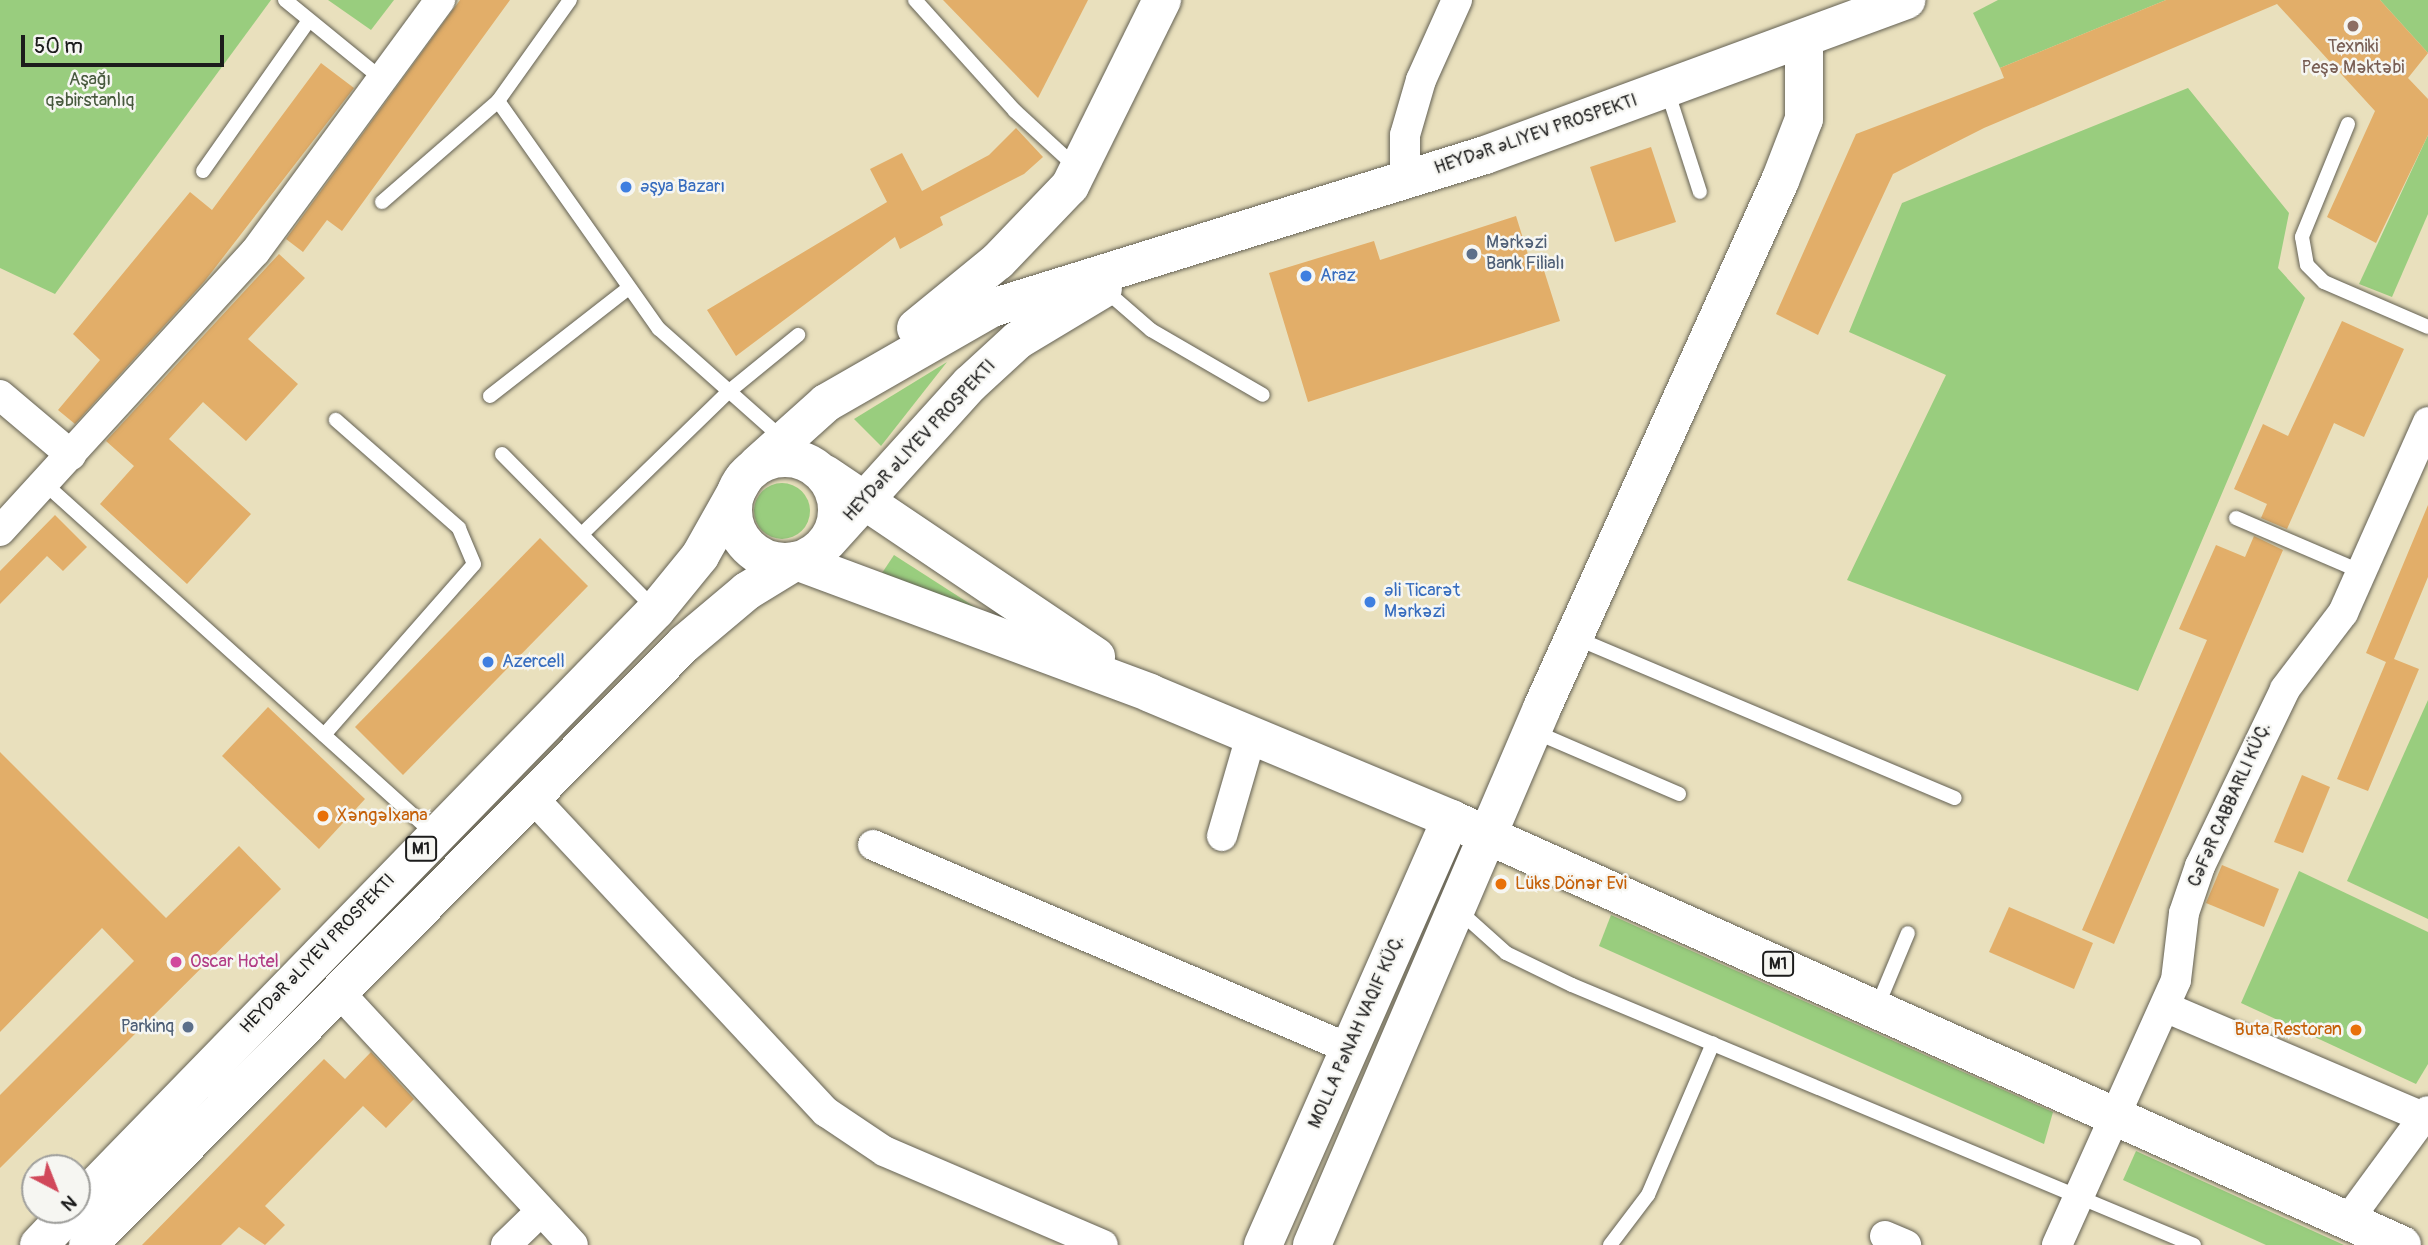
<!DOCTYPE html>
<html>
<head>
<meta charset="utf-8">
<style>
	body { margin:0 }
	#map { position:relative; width:2428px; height:1245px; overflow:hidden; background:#e9e0bd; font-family:Pangolin,sans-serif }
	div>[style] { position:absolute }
	.green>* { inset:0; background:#99cd7e }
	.round { border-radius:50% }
	.building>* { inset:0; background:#e2ae69 }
	.roads { filter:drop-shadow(0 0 2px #646154) drop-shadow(0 0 2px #646154) }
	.lane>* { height:14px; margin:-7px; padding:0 7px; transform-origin:7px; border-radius:7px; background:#fff }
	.street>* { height:30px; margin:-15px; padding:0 15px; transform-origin:15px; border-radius:15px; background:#fff }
	.secondary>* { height:38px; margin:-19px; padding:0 19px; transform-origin:19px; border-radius:19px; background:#fff }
	.highway>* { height:38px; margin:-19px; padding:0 19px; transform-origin:19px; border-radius:19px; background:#fff }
	.highway>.ring { margin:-19px; padding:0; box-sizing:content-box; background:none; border:38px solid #fff; border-radius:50% }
	.dots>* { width:19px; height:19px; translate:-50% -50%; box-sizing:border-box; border:4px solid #f6f6f2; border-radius:50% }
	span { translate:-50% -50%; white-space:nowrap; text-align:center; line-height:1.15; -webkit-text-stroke:5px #f6f6f2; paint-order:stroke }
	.shield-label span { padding:2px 5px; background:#f6f6f2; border:2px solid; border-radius:5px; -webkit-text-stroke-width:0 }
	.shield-label { font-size:16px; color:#1c1c1c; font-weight:700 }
	.education-label { font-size:18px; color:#785e54 }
	.park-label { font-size:18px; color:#485a3e }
	.street-label { font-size:18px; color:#1c1c1c }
	.shop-label { font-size:18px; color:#366cbe }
	.left { translate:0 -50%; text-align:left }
	.service-label { font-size:18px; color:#4e5e75 }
	.right { translate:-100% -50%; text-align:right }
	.food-label { font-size:18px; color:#c56008 }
	.hotel-label { font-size:18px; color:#b23c85 }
	.north { position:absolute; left:21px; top:1154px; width:70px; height:70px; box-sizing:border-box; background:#f6f6f2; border:2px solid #9f9f9c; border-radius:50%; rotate:138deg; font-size:19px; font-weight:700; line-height:28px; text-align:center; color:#1c1c1c }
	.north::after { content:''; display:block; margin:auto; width:24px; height:32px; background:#d1495b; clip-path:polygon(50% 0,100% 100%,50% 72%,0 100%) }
	.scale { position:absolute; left:21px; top:35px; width:203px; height:32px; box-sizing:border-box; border:4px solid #1c1c1c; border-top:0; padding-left:9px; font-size:21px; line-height:24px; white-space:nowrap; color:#1c1c1c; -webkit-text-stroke:5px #f6f6f2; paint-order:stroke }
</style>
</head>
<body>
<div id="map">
	<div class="green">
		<div style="clip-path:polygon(0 0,271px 0,55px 294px,0 268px)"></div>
		<div style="clip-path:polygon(328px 0,394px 0,371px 30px)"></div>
		<div style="clip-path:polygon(1998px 0,2166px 0,2000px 68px,1973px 13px)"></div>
		<div style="clip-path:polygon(2380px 0,2428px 0,2428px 53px)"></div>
		<div style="clip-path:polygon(2188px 88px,2289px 213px,2278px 268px,2305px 298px,2138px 691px,1847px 580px,1946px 375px,1849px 332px,1902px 203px)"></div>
		<div style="clip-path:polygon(2428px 135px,2428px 214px,2392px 297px,2359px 284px)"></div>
		<div style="clip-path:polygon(947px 362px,881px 446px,854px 419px)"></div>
		<div class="round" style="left:754px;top:483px;width:56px;height:56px"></div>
		<div style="clip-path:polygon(894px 555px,1006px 627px,876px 582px)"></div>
		<div style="clip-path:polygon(2428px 700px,2428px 919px,2347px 881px)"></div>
		<div style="clip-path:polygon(2299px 871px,2428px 932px,2428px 1064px,2416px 1084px,2241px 1003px)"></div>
		<div style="clip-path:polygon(1611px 915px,2053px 1112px,2044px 1144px,1599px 946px)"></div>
		<div style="clip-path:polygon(2136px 1151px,2344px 1245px,2266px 1245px,2123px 1180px)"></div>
	</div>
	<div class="building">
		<div style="clip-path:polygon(460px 0,510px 0,342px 231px,327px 220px,303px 252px,286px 239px)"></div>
		<div style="clip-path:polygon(943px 0,1088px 0,1038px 98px)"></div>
		<div style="clip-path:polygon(2166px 0,2380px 0,2428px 53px,2408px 78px,2428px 99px,2428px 135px,2376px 243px,2327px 217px,2375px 111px,2277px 4px,1984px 128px,1893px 174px,1818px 335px,1776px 314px,1856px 134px,2004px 78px,2000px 68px)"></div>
		<div style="clip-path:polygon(321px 63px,354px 88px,204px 282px,75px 424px,58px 410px,100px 360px,73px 334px,190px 192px,212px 210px)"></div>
		<div style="clip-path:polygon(1016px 128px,1043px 157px,1024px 174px,940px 217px,943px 225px,900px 249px,895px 237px,736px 356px,707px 310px,887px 202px,870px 169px,902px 153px,922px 191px,989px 155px)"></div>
		<div style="clip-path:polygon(1651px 147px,1676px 222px,1615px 242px,1590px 167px)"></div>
		<div style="clip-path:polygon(1516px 216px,1531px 264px,1541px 261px,1560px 321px,1308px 402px,1269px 273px,1374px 241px,1380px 260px)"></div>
		<div style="clip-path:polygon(279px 254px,305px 278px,248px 339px,298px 384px,246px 441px,203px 402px,169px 439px,251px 514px,187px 584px,100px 504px,134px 466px,106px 441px)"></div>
		<div style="clip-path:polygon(2342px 321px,2404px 349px,2364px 437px,2334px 423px,2287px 529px,2261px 518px,2267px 504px,2234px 489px,2263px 424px,2288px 436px)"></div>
		<div style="clip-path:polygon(2428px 505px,2428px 577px,2394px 659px,2419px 669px,2368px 791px,2337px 779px,2386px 662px,2366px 653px)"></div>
		<div style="clip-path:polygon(55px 515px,87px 547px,63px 571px,47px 556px,0 604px,0 571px)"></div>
		<div style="clip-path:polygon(2254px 536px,2283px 550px,2114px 944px,2082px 930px,2207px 640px,2179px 629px,2216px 545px,2245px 557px)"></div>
		<div style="clip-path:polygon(540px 538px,588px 586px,403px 775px,355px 727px)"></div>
		<div style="clip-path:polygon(268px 707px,365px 799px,319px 849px,222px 756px)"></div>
		<div style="clip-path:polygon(0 752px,166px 918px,239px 846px,281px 889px,0 1168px,0 1095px,134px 961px,102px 928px,0 1032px)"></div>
		<div style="clip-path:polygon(2302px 775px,2330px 787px,2303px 853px,2274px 842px)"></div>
		<div style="clip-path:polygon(2222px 865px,2279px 889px,2264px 927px,2206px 903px)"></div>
		<div style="clip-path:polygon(2009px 907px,2093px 943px,2074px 989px,1989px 952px)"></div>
		<div style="clip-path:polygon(371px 1052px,414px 1099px,386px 1128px,363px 1106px,265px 1206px,285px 1225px,265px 1245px,239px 1227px,221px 1245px,142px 1245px,324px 1059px,345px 1079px)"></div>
	</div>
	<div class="roads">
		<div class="lane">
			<div style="left:285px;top:0;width:125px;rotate:39.2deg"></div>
			<div style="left:570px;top:0;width:124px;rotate:125.5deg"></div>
			<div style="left:498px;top:101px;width:279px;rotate:54.8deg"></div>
			<div style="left:659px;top:329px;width:202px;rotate:41.6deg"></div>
			<div style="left:915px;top:0;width:149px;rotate:48deg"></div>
			<div style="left:1015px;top:111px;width:83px;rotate:42.6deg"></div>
			<div style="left:1667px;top:90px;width:107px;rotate:72.1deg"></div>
			<div style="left:2348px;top:124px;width:122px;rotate:112.2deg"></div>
			<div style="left:2302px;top:237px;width:28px;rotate:80deg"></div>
			<div style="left:2307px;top:265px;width:24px;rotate:45deg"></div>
			<div style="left:2324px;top:282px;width:113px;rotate:23.4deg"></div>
			<div style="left:203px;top:171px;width:184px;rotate:-54.9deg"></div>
			<div style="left:382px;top:202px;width:154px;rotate:-41deg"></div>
			<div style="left:1105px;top:290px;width:61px;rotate:41deg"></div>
			<div style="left:1151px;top:330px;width:129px;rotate:30.1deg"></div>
			<div style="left:490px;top:396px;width:172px;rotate:-37.9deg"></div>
			<div style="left:502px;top:454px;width:218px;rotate:45.4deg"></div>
			<div style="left:44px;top:483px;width:525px;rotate:41.99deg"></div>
			<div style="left:2236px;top:518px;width:137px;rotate:23.2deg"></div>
			<div style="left:582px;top:534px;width:202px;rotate:-44.2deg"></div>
			<div style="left:727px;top:393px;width:92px;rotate:-39.2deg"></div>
			<div style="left:1576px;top:638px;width:411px;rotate:22.9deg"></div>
			<div style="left:1533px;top:731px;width:159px;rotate:23.3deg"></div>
			<div style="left:324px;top:735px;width:227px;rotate:-48.7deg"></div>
			<div style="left:474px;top:564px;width:39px;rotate:-113deg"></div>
			<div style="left:459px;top:528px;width:164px;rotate:-138.7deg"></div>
			<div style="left:1457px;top:909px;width:66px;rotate:41.9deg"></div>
			<div style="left:1506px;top:953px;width:73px;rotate:25.9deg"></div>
			<div style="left:1572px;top:985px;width:674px;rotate:22.69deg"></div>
			<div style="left:1877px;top:1007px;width:80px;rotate:-67.3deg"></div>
			<div style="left:1610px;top:1245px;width:63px;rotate:-52.8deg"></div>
			<div style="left:1648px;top:1195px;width:165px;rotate:-66.8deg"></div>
		</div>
		<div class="street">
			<div style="left:1405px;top:179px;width:44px;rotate:-90deg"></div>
			<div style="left:1405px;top:135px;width:57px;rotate:-73.8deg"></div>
			<div style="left:1421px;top:80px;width:88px;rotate:-65.8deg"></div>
			<div style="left:0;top:395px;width:93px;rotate:40.2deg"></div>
			<div style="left:0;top:531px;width:378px;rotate:-47.6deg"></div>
			<div style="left:255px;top:252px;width:313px;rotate:-53.7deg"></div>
			<div style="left:532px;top:797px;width:431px;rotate:47deg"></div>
			<div style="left:826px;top:1112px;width:70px;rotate:33.9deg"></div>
			<div style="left:884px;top:1151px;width:238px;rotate:23.2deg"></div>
			<div style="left:1222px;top:836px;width:104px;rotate:-73.8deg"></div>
			<div style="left:873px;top:845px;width:519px;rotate:23.16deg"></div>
			<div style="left:337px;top:990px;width:347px;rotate:47.2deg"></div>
			<div style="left:2165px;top:1007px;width:286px;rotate:23.1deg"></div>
			<div style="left:2348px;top:1220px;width:135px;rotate:-53.7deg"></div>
			<div style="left:1885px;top:1236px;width:23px;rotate:23deg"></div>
			<div style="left:506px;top:1245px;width:47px;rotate:-44.1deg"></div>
			<div style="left:2057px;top:1245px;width:290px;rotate:-65.8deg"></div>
			<div style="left:2176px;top:980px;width:67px;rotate:-83.2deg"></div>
			<div style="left:2184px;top:913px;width:50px;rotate:-71.2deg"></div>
			<div style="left:2200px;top:866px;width:196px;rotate:-64.3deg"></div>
			<div style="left:2285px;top:689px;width:96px;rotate:-52.7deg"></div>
			<div style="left:2343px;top:613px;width:209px;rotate:-66deg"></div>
		</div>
		<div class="secondary">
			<div style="left:916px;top:328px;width:106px;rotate:-39.3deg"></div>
			<div style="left:998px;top:261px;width:104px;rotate:-46.2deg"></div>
			<div style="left:1070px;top:186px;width:208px;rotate:-63.7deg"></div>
			<div style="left:757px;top:465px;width:93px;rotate:-41.9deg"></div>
			<div style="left:826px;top:403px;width:191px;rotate:-29.8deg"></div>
			<div style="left:992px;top:308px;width:516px;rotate:-17.24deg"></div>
			<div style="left:1485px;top:155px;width:449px;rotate:-20.2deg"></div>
			<div style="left:827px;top:542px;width:213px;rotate:-47.9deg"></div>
			<div style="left:970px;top:384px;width:65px;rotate:-42.5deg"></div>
			<div style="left:1018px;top:340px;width:99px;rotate:-31deg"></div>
			<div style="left:1263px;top:1245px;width:466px;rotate:-66.2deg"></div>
			<div style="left:1312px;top:1245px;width:584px;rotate:-66.81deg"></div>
			<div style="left:1542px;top:708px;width:578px;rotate:-65.7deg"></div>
			<div style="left:1780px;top:181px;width:66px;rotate:-68.8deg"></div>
			<div style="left:1804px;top:119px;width:77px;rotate:-90deg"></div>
		</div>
		<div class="highway">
			<div class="ring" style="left:733px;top:458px;width:66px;height:66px"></div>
			<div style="left:825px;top:474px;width:327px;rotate:34deg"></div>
			<div style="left:77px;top:1205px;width:830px;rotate:-45.78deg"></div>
			<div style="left:656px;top:610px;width:70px;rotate:-50.8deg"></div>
			<div style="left:700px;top:556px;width:90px;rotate:-60.6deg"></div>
			<div style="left:39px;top:1245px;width:48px;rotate:-46.7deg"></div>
			<div style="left:88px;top:1245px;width:846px;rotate:-45.24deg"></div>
			<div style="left:684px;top:644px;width:82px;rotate:-40.1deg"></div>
			<div style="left:747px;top:591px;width:57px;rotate:-31.5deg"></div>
			<div style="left:796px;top:561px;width:378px;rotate:20.4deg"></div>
			<div style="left:1150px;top:693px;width:326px;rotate:22.7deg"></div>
			<div style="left:1451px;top:819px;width:1042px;rotate:24.13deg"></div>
		</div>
	</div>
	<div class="dots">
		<div style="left:2353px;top:26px;background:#8d6e63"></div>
		<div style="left:626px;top:187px;background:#3f7fe0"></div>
		<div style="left:1472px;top:254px;background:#5c6f8a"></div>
		<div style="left:1306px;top:276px;background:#3f7fe0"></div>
		<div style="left:1370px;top:602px;background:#3f7fe0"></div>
		<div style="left:488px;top:662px;background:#3f7fe0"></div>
		<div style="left:323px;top:816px;background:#e8710a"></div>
		<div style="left:1501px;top:884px;background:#e8710a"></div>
		<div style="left:176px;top:962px;background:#d1479c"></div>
		<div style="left:188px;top:1027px;background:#5c6f8a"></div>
		<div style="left:2356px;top:1030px;background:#e8710a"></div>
	</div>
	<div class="shield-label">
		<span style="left:421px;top:849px">M1</span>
		<span style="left:1778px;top:964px">M1</span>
	</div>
	<div class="education-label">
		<span style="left:2353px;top:58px">Texniki<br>Peşə Məktəbi</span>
	</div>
	<div class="park-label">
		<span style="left:90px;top:91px">Aşağı<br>qəbirstanlıq</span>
	</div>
	<div class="street-label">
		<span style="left:1536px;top:135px;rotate:-19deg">HEYDƏR ƏLIYEV PROSPEKTI</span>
		<span style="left:920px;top:441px;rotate:-47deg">HEYDƏR ƏLIYEV PROSPEKTI</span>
		<span style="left:2230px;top:805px;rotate:-66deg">CƏFƏR CABBARLI KÜÇ.</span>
		<span style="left:318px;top:954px;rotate:-46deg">HEYDƏR ƏLIYEV PROSPEKTI</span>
		<span style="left:1357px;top:1032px;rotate:-66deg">MOLLA PƏNAH VAQIF KÜÇ.</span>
	</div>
	<div class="shop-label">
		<span class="left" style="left:640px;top:187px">Əşya Bazarı</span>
		<span class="left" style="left:1320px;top:276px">Araz</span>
		<span class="left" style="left:1384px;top:602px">Əli Ticarət<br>Mərkəzi</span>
		<span class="left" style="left:502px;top:662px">Azercell</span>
	</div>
	<div class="service-label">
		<span class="left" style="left:1486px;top:254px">Mərkəzi<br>Bank Filialı</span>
		<span class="right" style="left:174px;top:1027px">Parkinq</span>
	</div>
	<div class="food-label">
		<span class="left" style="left:337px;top:816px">Xəngəlxana</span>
		<span class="left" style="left:1515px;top:884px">Lüks Dönər Evi</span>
		<span class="right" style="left:2342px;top:1030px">Buta Restoran</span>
	</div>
	<div class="hotel-label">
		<span class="left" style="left:190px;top:962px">Oscar Hotel</span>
	</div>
	<div class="north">N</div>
	<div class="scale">50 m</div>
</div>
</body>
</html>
